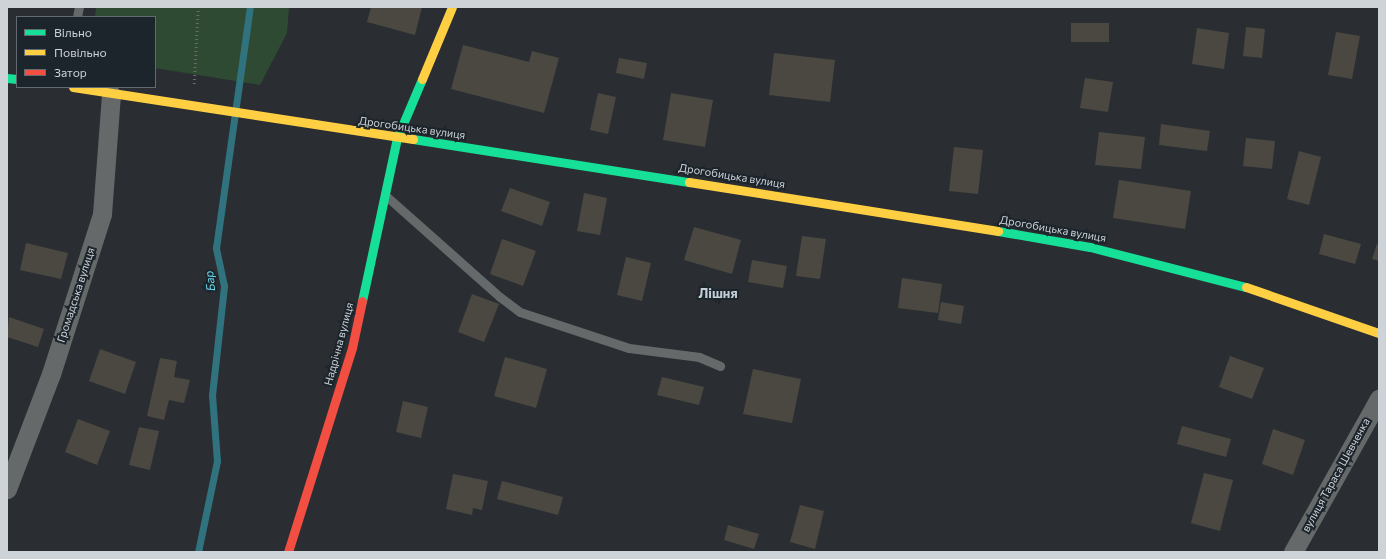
<!DOCTYPE html>
<html>
<head>
<meta charset="utf-8">
<style>
	body { margin:0 }
	#map { position:relative; width:1386px; height:559px; overflow:hidden; background:#2a2e32; font-family:Commissioner,sans-serif }
	div>[style] { position:absolute }
	.green>* { inset:0; background:#2e4a33 }
	.stream>* { height:7px; margin:-3.5px; padding:0 3.5px; transform-origin:3.5px; border-radius:3.5px; background:#30737e }
	.building>* { inset:0; background:#4a4841 }
	.path>* { height:2.5px; margin-top:-1.25px; transform-origin:0; background:repeating-linear-gradient(90deg,#686a6c 0 1px,transparent 0 4px) }
	.lane>* { height:9px; margin:-4.5px; padding:0 4.5px; transform-origin:4.5px; border-radius:4.5px; background:#666969 }
	.street>* { height:19px; margin:-9.5px; padding:0 9.5px; transform-origin:9.5px; border-radius:9.5px; background:#666969 }
	.fast>* { height:9px; margin:-4.5px; padding:0 4.5px; transform-origin:4.5px; border-radius:4.5px; background:#16e098 }
	.slow>* { height:9px; margin:-4.5px; padding:0 4.5px; transform-origin:4.5px; border-radius:4.5px; background:#ffcf43 }
	.jam>* { height:9px; margin:-4.5px; padding:0 4.5px; transform-origin:4.5px; border-radius:4.5px; background:#f24e42 }
	span { translate:-50% -50%; white-space:nowrap; text-align:center; line-height:1.15; -webkit-text-stroke:4px #1d252c; paint-order:stroke }
	.street-label { font-size:11px; color:#cdd3d7 }
	.water-label { font-size:12px; color:#66d5e6; font-style:italic }
	.quarter-label { font-size:13px; color:#c3cfd8; font-weight:700 }
	.frame { position:absolute; inset:0; border:8px solid #cdd3d7; pointer-events:none }
	.legend { position:absolute; left:16px; top:16px; width:140px; height:72px; box-sizing:border-box; background:#1d252c; border:1px solid #636b70; margin:0; padding:5px 7px; list-style:none; font-size:12px; color:#cdd3d7 }
	.legend li { display:flex; align-items:center; gap:8px; height:20px }
	.legend b { width:20px; border:1px solid #636b70 }
</style>
</head>
<body>
<div id="map">
	<div class="green">
		<div style="clip-path:polygon(96px 7px,289px 7px,287px 33px,260px 85px,155px 68px,155px 17px,95px 17px)"></div>
	</div>
	<div class="stream">
		<div style="left:198px;top:552px;width:93px;rotate:-78.2deg"></div>
		<div style="left:217px;top:461px;width:66px;rotate:-94.3deg"></div>
		<div style="left:212px;top:395px;width:110px;rotate:-83.7deg"></div>
		<div style="left:224px;top:286px;width:39px;rotate:-102deg"></div>
		<div style="left:216px;top:248px;width:243px;rotate:-82deg"></div>
	</div>
	<div class="building">
		<div style="clip-path:polygon(371px 7px,422px 7px,415px 35px,367px 22px)"></div>
		<div style="clip-path:polygon(1071px 23px,1109px 23px,1109px 42px,1071px 42px)"></div>
		<div style="clip-path:polygon(1246px 27px,1265px 29px,1262px 58px,1243px 56px)"></div>
		<div style="clip-path:polygon(1197px 28px,1229px 33px,1224px 69px,1192px 64px)"></div>
		<div style="clip-path:polygon(1336px 32px,1360px 36px,1352px 79px,1328px 75px)"></div>
		<div style="clip-path:polygon(463px 45px,529px 62px,532px 51px,559px 58px,544px 113px,451px 89px)"></div>
		<div style="clip-path:polygon(774px 53px,835px 60px,830px 102px,769px 95px)"></div>
		<div style="clip-path:polygon(619px 58px,647px 63px,644px 79px,616px 73px)"></div>
		<div style="clip-path:polygon(1085px 78px,1113px 82px,1108px 112px,1080px 108px)"></div>
		<div style="clip-path:polygon(598px 93px,616px 97px,608px 134px,590px 130px)"></div>
		<div style="clip-path:polygon(671px 93px,713px 100px,705px 147px,663px 140px)"></div>
		<div style="clip-path:polygon(1161px 124px,1210px 131px,1207px 151px,1159px 145px)"></div>
		<div style="clip-path:polygon(1099px 132px,1145px 137px,1141px 169px,1095px 165px)"></div>
		<div style="clip-path:polygon(1246px 138px,1275px 141px,1272px 169px,1243px 166px)"></div>
		<div style="clip-path:polygon(954px 147px,983px 150px,978px 194px,949px 191px)"></div>
		<div style="clip-path:polygon(1299px 151px,1321px 157px,1309px 205px,1287px 199px)"></div>
		<div style="clip-path:polygon(1119px 180px,1191px 191px,1185px 229px,1113px 218px)"></div>
		<div style="clip-path:polygon(510px 188px,550px 202px,542px 226px,501px 211px)"></div>
		<div style="clip-path:polygon(584px 193px,607px 198px,600px 235px,577px 231px)"></div>
		<div style="clip-path:polygon(694px 227px,741px 240px,732px 274px,684px 260px)"></div>
		<div style="clip-path:polygon(1324px 234px,1361px 244px,1355px 264px,1319px 254px)"></div>
		<div style="clip-path:polygon(802px 236px,826px 239px,820px 279px,796px 276px)"></div>
		<div style="clip-path:polygon(502px 239px,536px 251px,523px 286px,490px 274px)"></div>
		<div style="clip-path:polygon(26px 243px,68px 253px,61px 279px,20px 270px)"></div>
		<div style="clip-path:polygon(1377px 244px,1379px 245px,1379px 261px,1372px 259px)"></div>
		<div style="clip-path:polygon(626px 257px,651px 263px,642px 301px,617px 295px)"></div>
		<div style="clip-path:polygon(752px 260px,787px 266px,783px 288px,748px 282px)"></div>
		<div style="clip-path:polygon(902px 278px,942px 284px,938px 313px,898px 308px)"></div>
		<div style="clip-path:polygon(472px 294px,499px 304px,484px 342px,458px 332px)"></div>
		<div style="clip-path:polygon(941px 302px,964px 306px,961px 324px,938px 320px)"></div>
		<div style="clip-path:polygon(9px 317px,44px 329px,38px 347px,7px 337px)"></div>
		<div style="clip-path:polygon(100px 349px,136px 362px,125px 394px,89px 381px)"></div>
		<div style="clip-path:polygon(1230px 356px,1264px 368px,1252px 399px,1219px 387px)"></div>
		<div style="clip-path:polygon(505px 357px,547px 369px,536px 408px,494px 396px)"></div>
		<div style="clip-path:polygon(160px 358px,177px 361px,174px 377px,190px 380px,184px 403px,169px 400px,164px 420px,147px 416px)"></div>
		<div style="clip-path:polygon(753px 369px,801px 379px,792px 423px,743px 414px)"></div>
		<div style="clip-path:polygon(662px 377px,704px 387px,699px 405px,657px 395px)"></div>
		<div style="clip-path:polygon(403px 401px,428px 407px,421px 438px,396px 432px)"></div>
		<div style="clip-path:polygon(78px 419px,110px 431px,97px 465px,65px 452px)"></div>
		<div style="clip-path:polygon(1182px 426px,1231px 439px,1226px 457px,1177px 444px)"></div>
		<div style="clip-path:polygon(139px 427px,159px 431px,150px 470px,129px 465px)"></div>
		<div style="clip-path:polygon(1273px 429px,1305px 440px,1293px 475px,1262px 464px)"></div>
		<div style="clip-path:polygon(1204px 473px,1233px 480px,1220px 531px,1191px 523px)"></div>
		<div style="clip-path:polygon(453px 474px,488px 481px,482px 510px,473px 508px,472px 515px,446px 509px)"></div>
		<div style="clip-path:polygon(502px 481px,563px 497px,558px 515px,497px 499px)"></div>
		<div style="clip-path:polygon(800px 505px,824px 511px,815px 549px,790px 542px)"></div>
		<div style="clip-path:polygon(728px 525px,759px 534px,754px 549px,724px 540px)"></div>
	</div>
	<div class="path">
		<div style="left:194px;top:84px;width:77px;rotate:-87deg"></div>
	</div>
	<div class="lane">
		<div style="left:77px;top:17px;width:10px;rotate:-79deg"></div>
		<div style="left:385px;top:195px;width:154px;rotate:41.6deg"></div>
		<div style="left:500px;top:297px;width:25px;rotate:37deg"></div>
		<div style="left:520px;top:312px;width:115px;rotate:18.3deg"></div>
		<div style="left:629px;top:348px;width:71px;rotate:7.3deg"></div>
		<div style="left:699px;top:357px;width:23px;rotate:23deg"></div>
	</div>
	<div class="street">
		<div style="left:7px;top:489px;width:123px;rotate:-69.1deg"></div>
		<div style="left:51px;top:374px;width:168px;rotate:-72.3deg"></div>
		<div style="left:102px;top:214px;width:120px;rotate:-85.7deg"></div>
		<div style="left:1293px;top:552px;width:176px;rotate:-60.7deg"></div>
	</div>
	<div class="fast">
		<div style="left:7px;top:78px;width:10px;rotate:6deg"></div>
		<div style="left:413px;top:139px;width:279px;rotate:8.9deg"></div>
		<div style="left:998px;top:231px;width:93px;rotate:9.9deg"></div>
		<div style="left:1090px;top:247px;width:161px;rotate:14.4deg"></div>
		<div style="left:362px;top:301px;width:167px;rotate:-77.9deg"></div>
		<div style="left:397px;top:138px;width:64px;rotate:-67deg"></div>
	</div>
	<div class="slow">
		<div style="left:422px;top:79px;width:78px;rotate:-67.4deg"></div>
		<div style="left:73px;top:87px;width:344px;rotate:8.7deg"></div>
		<div style="left:689px;top:182px;width:313px;rotate:9deg"></div>
		<div style="left:1246px;top:287px;width:141px;rotate:19.1deg"></div>
	</div>
	<div class="jam">
		<div style="left:288px;top:552px;width:214px;rotate:-72.6deg"></div>
		<div style="left:352px;top:348px;width:48px;rotate:-78deg"></div>
	</div>
	<div class="street-label">
		<span style="left:412px;top:128px;rotate:8deg">Дрогобицька вулиця</span>
		<span style="left:732px;top:176px;rotate:9deg">Дрогобицька вулиця</span>
		<span style="left:1053px;top:229px;rotate:10deg">Дрогобицька вулиця</span>
		<span style="left:76px;top:295px;rotate:-72deg">Громадська вулиця</span>
		<span style="left:339px;top:344px;rotate:-75deg">Надрічна вулиця</span>
		<span style="left:1336px;top:475px;rotate:-61deg">вулиця Тараса Шевченка</span>
	</div>
	<div class="water-label">
		<span style="left:210px;top:281px;rotate:-97deg">Бар</span>
	</div>
	<div class="quarter-label">
		<span style="left:718px;top:293px">Лішня</span>
	</div>
	<div class="frame"></div>
	<ul class="legend">
	<li><b style="height:5px;background:#16e098"></b>Вільно</li>
	<li><b style="height:5px;background:#ffcf43"></b>Повільно</li>
	<li><b style="height:5px;background:#f24e42"></b>Затор</li>
	</ul>
</div>
</body>
</html>
